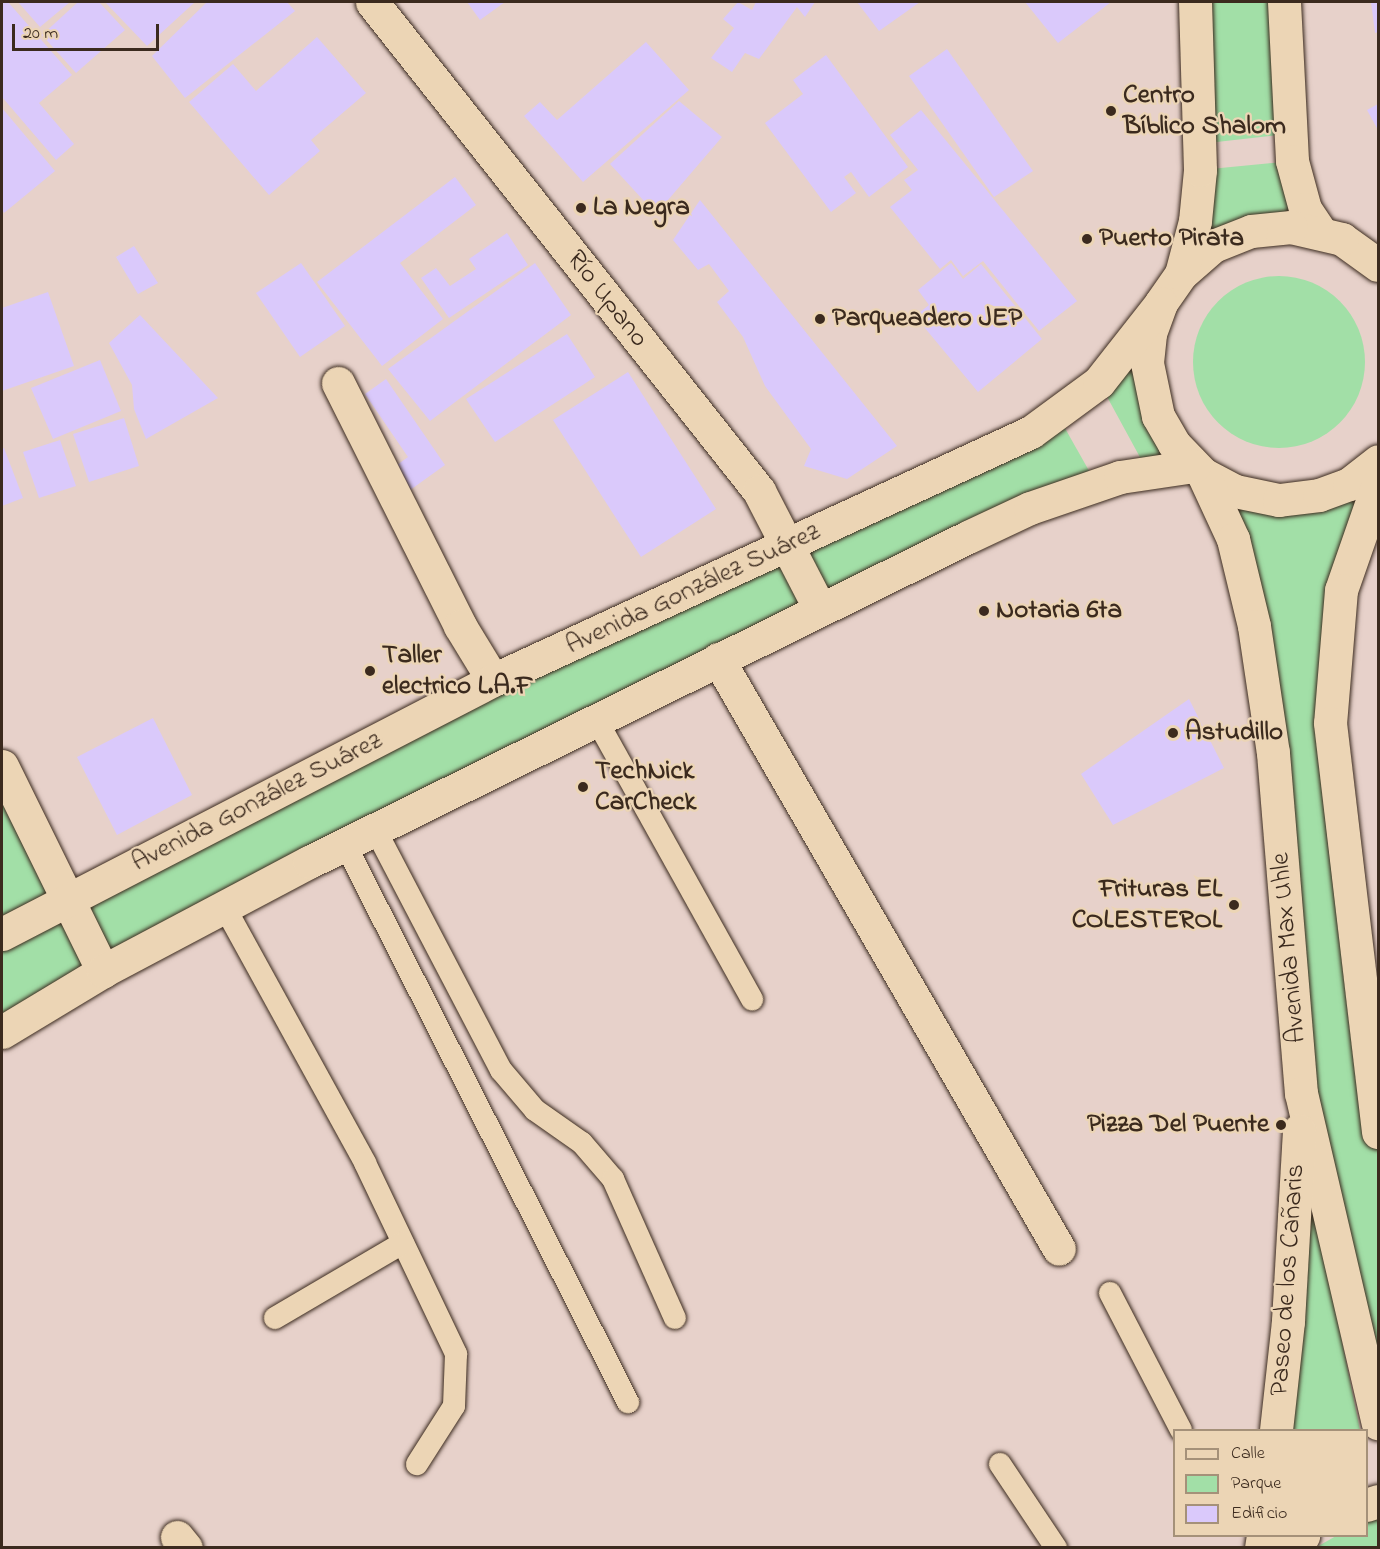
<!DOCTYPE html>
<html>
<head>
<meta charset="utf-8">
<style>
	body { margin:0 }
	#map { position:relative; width:1380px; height:1549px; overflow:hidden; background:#e7d1ca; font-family:"Indie Flower",sans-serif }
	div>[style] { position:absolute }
	.green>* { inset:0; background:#a2dfa7 }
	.round { border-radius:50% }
	.building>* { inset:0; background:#dac9fb }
	.roads { filter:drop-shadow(0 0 2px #3b2a1e) drop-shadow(0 0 2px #3b2a1e) }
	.lane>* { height:22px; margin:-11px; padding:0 11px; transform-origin:11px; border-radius:11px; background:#ecd5b5 }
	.street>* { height:33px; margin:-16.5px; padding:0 16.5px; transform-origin:16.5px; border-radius:16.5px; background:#ecd5b5 }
	.secondary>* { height:33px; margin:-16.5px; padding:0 16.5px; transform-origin:16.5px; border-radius:16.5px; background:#ecd5b5 }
	.dots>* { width:16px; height:16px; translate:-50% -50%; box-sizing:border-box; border:3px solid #ecd5b5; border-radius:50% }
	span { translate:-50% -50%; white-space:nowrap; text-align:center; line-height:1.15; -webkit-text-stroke:4.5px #ecd5b5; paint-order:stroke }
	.poi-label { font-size:27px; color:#3b2a1e; font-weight:700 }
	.left { translate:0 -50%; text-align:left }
	.right { translate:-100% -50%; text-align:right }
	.street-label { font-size:27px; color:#3b2a1e }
	.frame { position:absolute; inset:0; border:3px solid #3b2a1e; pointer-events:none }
	.legend { position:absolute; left:1173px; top:1429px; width:195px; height:108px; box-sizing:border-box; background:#ecd5b5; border:2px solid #a59179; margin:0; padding:8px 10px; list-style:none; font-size:18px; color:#3b2a1e }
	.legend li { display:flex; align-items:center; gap:12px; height:30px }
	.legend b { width:30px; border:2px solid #a59179 }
	.scale { position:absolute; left:12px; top:24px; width:147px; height:27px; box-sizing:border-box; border:3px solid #3b2a1e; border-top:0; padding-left:8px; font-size:18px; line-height:21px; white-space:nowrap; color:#3b2a1e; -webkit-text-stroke:4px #ecd5b5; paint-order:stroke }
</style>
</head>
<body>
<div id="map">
	<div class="green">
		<div style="clip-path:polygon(1195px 2px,1284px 2px,1288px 134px,1199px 144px)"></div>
		<div style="clip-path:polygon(1292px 161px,1305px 209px,1213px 246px,1195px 221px,1200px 170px)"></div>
		<div class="round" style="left:1193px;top:276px;width:172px;height:172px"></div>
		<div style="clip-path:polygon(1150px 334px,1174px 444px,1279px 500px,1372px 468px,1330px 723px,1378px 1132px,1378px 1423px,1301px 1093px,1254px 626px,1194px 466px,1148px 472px,1099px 382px)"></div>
		<div style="clip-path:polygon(1057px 414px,1097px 485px,2px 1032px,2px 934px)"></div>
		<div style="clip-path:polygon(2px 782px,52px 893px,2px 925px)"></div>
		<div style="clip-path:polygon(1310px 1184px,1360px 1430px,1291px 1430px)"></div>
		<div style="clip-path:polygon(1378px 1514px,1378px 1547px,1315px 1548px,1336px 1536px,1366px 1536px,1367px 1520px)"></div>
	</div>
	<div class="building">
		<div style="clip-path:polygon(2px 2px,8px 2px,72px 75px,39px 103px,74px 144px,56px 160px,2px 97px)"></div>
		<div style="clip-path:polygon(18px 2px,70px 2px,40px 27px)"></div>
		<div style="clip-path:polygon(78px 2px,99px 2px,125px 30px,76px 73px,42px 35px)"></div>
		<div style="clip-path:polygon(105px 2px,195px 2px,147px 46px)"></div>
		<div style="clip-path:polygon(207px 2px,287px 2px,295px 11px,185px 98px,152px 56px)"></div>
		<div style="clip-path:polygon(467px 2px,505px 2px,480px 20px)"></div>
		<div style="clip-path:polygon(738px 2px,752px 10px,756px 2px,815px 2px,805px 17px,797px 7px,759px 59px,745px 53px,732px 72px,711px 58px,734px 28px,723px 19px)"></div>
		<div style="clip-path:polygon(857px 2px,920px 2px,879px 31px)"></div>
		<div style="clip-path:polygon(1025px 2px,1111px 2px,1058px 43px)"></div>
		<div style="clip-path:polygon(1371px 2px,1378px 2px,1378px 32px,1375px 33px)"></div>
		<div style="clip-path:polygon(317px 37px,366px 93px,311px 140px,320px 151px,269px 195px,189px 102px,233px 64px,256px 91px)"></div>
		<div style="clip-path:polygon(646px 42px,689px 90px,583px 182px,524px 116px,540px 102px,557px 120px)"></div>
		<div style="clip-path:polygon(947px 49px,1033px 171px,994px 197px,909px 76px)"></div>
		<div style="clip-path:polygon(826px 55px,908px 167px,869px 197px,851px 172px,844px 177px,856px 193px,831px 212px,765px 123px,803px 94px,793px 80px)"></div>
		<div style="clip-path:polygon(679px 101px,722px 137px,656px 214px,610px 164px)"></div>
		<div style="clip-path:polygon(1378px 104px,1378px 130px,1367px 110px)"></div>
		<div style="clip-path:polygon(2px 108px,55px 171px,4px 213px,2px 209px)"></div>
		<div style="clip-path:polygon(921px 110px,1077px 301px,1039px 331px,983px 261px,963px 276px,951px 260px,940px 269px,890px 207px,912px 190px,904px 180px,918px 170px,890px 135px)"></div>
		<div style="clip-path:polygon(455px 177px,476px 205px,400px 263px,443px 319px,382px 366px,317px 282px)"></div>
		<div style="clip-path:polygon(700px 200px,897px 446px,847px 479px,804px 466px,811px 449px,765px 386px,743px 337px,717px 302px,729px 291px,709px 264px,698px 270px,673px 240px)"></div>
		<div style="clip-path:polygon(507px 233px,528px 265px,449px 318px,421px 278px,436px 268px,450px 286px,476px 269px,469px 259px)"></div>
		<div style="clip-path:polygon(134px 246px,158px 283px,138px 294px,116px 257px)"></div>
		<div style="clip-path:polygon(301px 263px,345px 326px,300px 357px,256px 293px)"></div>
		<div style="clip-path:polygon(535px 263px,571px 315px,430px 421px,388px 369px)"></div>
		<div style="clip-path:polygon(951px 263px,963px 279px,981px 264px,1042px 339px,978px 392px,915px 316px,929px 305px,918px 290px)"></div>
		<div style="clip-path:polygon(48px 292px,74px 366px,2px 391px,2px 308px)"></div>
		<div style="clip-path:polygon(140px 315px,218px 398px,146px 439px,134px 409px,132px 385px,109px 343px)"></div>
		<div style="clip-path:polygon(567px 334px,595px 377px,495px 442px,466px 399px)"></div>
		<div style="clip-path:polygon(100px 360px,121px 411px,53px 439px,31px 388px)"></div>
		<div style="clip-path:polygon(628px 372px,716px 509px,641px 557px,553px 420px)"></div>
		<div style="clip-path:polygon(386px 379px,445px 465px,406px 493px,390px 470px,408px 457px,365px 394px)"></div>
		<div style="clip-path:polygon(124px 418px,139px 466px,89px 482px,73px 434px)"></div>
		<div style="clip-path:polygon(60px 440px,76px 486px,39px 498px,23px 452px)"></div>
		<div style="clip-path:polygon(4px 448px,23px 498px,2px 506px,2px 449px)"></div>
		<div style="clip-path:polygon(1189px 699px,1224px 768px,1113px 825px,1081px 774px)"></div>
		<div style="clip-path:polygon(153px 718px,192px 795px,117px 835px,77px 757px)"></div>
	</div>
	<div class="roads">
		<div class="lane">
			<div style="left:596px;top:719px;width:321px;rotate:60.9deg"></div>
			<div style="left:375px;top:829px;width:272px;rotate:62.4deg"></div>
			<div style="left:501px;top:1070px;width:52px;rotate:49.6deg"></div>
			<div style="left:535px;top:1110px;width:57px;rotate:35.1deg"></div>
			<div style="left:582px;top:1143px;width:48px;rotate:49.3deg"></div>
			<div style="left:613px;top:1179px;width:152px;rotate:66deg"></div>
			<div style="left:345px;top:844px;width:626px;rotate:63.11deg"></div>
			<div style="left:224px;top:906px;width:293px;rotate:61.2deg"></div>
			<div style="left:365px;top:1163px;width:212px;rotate:64.5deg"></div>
			<div style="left:456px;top:1354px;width:52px;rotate:92.2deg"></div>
			<div style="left:454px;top:1406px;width:69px;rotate:122.5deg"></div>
			<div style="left:1110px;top:1293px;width:154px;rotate:62.6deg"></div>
			<div style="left:275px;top:1318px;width:148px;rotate:-30.4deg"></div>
			<div style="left:1000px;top:1464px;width:101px;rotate:56.3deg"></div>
		</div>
		<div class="street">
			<div style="left:372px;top:2px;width:624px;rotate:51.64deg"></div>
			<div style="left:759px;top:491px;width:133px;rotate:62.7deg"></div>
			<div style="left:338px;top:383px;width:272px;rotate:63.3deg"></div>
			<div style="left:460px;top:626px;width:63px;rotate:58.6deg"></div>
			<div style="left:718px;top:659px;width:681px;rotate:59.97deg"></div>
			<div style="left:2px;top:766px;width:229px;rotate:63.8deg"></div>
			<div style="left:177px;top:1537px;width:14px;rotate:51deg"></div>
		</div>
		<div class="secondary">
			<div style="left:1284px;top:2px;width:159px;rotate:87.1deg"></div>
			<div style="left:1292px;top:161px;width:50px;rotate:74.8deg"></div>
			<div style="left:1305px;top:209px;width:27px;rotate:56deg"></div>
			<div style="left:1378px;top:265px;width:44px;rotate:-144.2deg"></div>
			<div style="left:1342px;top:239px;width:52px;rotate:-166.8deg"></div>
			<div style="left:1291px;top:227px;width:40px;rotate:174.3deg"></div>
			<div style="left:1251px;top:231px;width:41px;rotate:158.5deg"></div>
			<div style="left:1213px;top:246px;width:43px;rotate:138.8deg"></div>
			<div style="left:1181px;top:274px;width:35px;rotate:125deg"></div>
			<div style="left:1161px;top:303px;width:33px;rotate:110deg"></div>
			<div style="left:1150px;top:334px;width:29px;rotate:96deg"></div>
			<div style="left:1147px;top:363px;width:54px;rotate:78.3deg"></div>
			<div style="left:1158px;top:416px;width:32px;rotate:60deg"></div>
			<div style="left:1174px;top:444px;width:42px;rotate:46deg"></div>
			<div style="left:1203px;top:474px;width:36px;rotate:28deg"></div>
			<div style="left:1235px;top:491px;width:45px;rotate:11.6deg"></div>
			<div style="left:1279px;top:500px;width:40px;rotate:-7.1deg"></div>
			<div style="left:1319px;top:495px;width:32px;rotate:-20deg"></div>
			<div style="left:1349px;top:484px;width:37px;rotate:-38deg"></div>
			<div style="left:1181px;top:274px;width:55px;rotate:-75.2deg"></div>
			<div style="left:1195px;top:221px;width:51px;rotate:-84.4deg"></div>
			<div style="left:1200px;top:170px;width:168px;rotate:-91.7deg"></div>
			<div style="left:1203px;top:474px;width:72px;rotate:65.2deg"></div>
			<div style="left:1233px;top:539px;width:89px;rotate:76.4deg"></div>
			<div style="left:1254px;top:626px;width:128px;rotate:81.5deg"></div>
			<div style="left:1273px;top:753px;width:341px;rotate:85.3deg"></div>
			<div style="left:1301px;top:1093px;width:339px;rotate:76.9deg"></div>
			<div style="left:1378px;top:484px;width:112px;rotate:109.2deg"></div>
			<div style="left:1341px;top:590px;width:133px;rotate:94.7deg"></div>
			<div style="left:1330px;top:723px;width:412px;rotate:83.3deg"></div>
			<div style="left:2px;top:934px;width:553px;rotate:-27.35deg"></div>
			<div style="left:493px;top:680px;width:592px;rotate:-24.75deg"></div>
			<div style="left:1031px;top:432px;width:84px;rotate:-36.3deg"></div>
			<div style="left:1099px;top:382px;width:100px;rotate:-51.9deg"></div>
			<div style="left:2px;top:1032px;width:118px;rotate:-31.1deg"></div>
			<div style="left:103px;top:971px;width:233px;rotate:-27.9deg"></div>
			<div style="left:309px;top:862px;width:735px;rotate:-26.25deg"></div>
			<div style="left:968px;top:537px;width:68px;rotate:-25.1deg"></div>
			<div style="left:1030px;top:508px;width:95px;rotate:-19deg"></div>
			<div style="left:1120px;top:477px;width:75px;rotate:-8.5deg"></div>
			<div style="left:1276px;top:1430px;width:110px;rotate:-83.7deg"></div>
			<div style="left:1288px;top:1321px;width:191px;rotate:-86.7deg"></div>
			<div style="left:1366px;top:1505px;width:13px;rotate:-18deg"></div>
			<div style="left:1261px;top:1548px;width:12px;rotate:-81deg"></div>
			<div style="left:1285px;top:1548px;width:22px;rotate:-34deg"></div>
		</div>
	</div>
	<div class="dots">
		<div style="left:1111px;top:111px;background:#3b2a1e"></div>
		<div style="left:581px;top:208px;background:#3b2a1e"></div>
		<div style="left:1087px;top:239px;background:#3b2a1e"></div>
		<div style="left:820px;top:319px;background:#3b2a1e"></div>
		<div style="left:984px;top:611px;background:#3b2a1e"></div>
		<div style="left:370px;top:671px;background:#3b2a1e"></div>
		<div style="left:1173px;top:733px;background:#3b2a1e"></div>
		<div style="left:583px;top:787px;background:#3b2a1e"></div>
		<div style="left:1234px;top:905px;background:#3b2a1e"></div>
		<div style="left:1281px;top:1125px;background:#3b2a1e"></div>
	</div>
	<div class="poi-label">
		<span class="left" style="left:1123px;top:111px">Centro<br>Bíblico Shalom</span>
		<span class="left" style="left:593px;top:208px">La Negra</span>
		<span class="left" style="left:1099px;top:239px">Puerto Pirata</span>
		<span class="left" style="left:832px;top:319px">Parqueadero JEP</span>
		<span class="left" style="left:996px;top:611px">Notaria 6ta</span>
		<span class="left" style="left:382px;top:671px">Taller<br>electrico L.A.F</span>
		<span class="left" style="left:1185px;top:733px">Astudillo</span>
		<span class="left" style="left:595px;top:787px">TechNick<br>CarCheck</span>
		<span class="right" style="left:1222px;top:905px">Frituras EL<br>COLESTEROL</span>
		<span class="right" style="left:1269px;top:1125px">Pizza Del Puente</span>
	</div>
	<div class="street-label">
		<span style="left:607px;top:299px;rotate:52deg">Río Upano</span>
		<span style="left:693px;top:589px;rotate:-25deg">Avenida González Suárez</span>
		<span style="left:257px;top:802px;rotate:-27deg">Avenida González Suárez</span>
		<span style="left:1289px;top:948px;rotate:-95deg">Avenida Max Uhle</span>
		<span style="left:1288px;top:1280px;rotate:-86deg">Paseo de los Cañaris</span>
	</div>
	<div class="frame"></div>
	<ul class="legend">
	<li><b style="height:8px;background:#ecd5b5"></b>Calle</li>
	<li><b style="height:16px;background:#a2dfa7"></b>Parque</li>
	<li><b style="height:16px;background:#dac9fb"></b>Edificio</li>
	</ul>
	<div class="scale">20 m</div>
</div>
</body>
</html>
